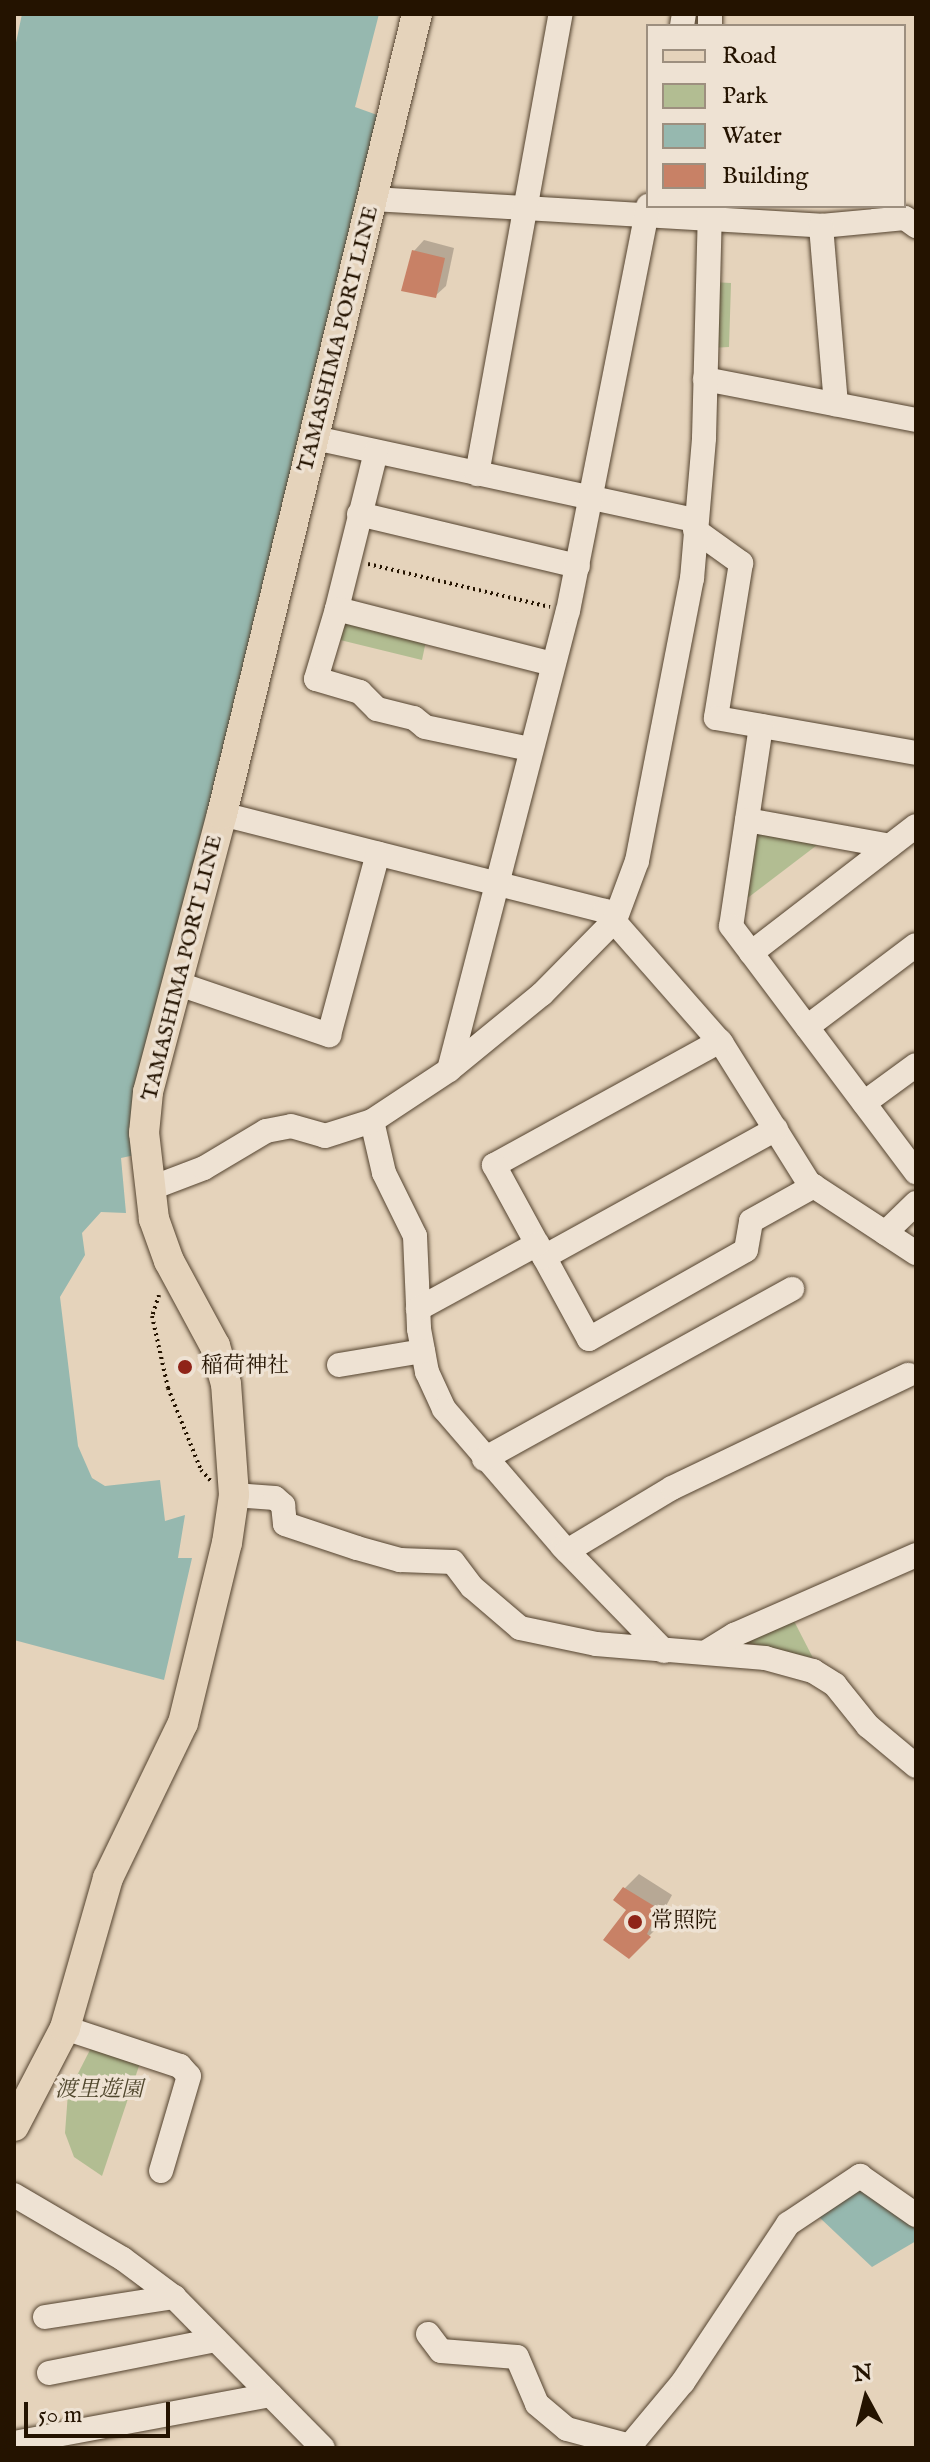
<!DOCTYPE html>
<html>
<head>
<meta charset="utf-8">
<style>
	body { margin:0 }
	#map { position:relative; width:930px; height:2462px; overflow:hidden; background:#e5d3bb; font-family:"IM FELL English","Noto Serif JP",serif }
	div>[style] { position:absolute }
	.green>* { inset:0; background:#b2bd92 }
	.water>* { inset:0; background:#96b8af }
	.shadow>* { inset:0; background:#0003 }
	.building>* { inset:0; background:#c88166 }
	.path>* { height:4px; margin-top:-2px; transform-origin:0; background:repeating-linear-gradient(90deg,#241300 0 2px,transparent 0 6px) }
	.roads { filter:drop-shadow(0 0 2px #54432f) drop-shadow(0 0 2px #54432f) }
	.minor>* { height:24px; margin:-12px; padding:0 12px; transform-origin:12px; border-radius:12px; background:#eee2d3 }
	.major>* { height:30px; margin:-15px; padding:0 15px; transform-origin:15px; border-radius:15px; background:#e5d3bb }
	.dots>* { width:22px; height:22px; translate:-50% -50%; box-sizing:border-box; border:4px solid #eee2d3; border-radius:50% }
	span { translate:-50% -50%; white-space:nowrap; text-align:center; line-height:1.15; -webkit-text-stroke:7px #eee2d3; paint-order:stroke }
	.street-label { font-size:22px; color:#241300 }
	.poi-label { font-size:22px; color:#241300 }
	.left { translate:0 -50%; text-align:left }
	.park-label { font-size:22px; color:#4f462c; font-style:italic }
	.frame { position:absolute; inset:0; border:16px solid #241300; pointer-events:none }
	.legend { position:absolute; left:646px; top:24px; width:260px; height:184px; box-sizing:border-box; background:#eee2d3; border:2px solid #9d8f7f; margin:0; padding:10px 14px; list-style:none; font-size:24px; color:#241300 }
	.legend li { display:flex; align-items:center; gap:16px; height:40px }
	.legend b { width:40px; border:2px solid #9d8f7f }
	.north { position:absolute; left:826px; top:2358px; width:80px; height:80px; -webkit-text-stroke:6px #eee2d3; paint-order:stroke; rotate:353deg; font-size:22px; font-weight:700; line-height:32px; text-align:center; color:#241300 }
	.north::after { content:''; display:block; margin:auto; width:28px; height:36px; background:#241300; clip-path:polygon(50% 0,100% 100%,50% 72%,0 100%) }
	.scale { position:absolute; left:24px; top:2402px; width:146px; height:36px; box-sizing:border-box; border:4px solid #241300; border-top:0; padding-left:10px; font-size:24px; line-height:28px; white-space:nowrap; color:#241300; -webkit-text-stroke:6px #eee2d3; paint-order:stroke }
</style>
</head>
<body>
<div id="map">
	<div class="green">
		<div style="clip-path:polygon(712px 282px,731px 283px,729px 347px,711px 348px)"></div>
		<div style="clip-path:polygon(340px 621px,426px 641px,422px 660px,336px 639px)"></div>
		<div style="clip-path:polygon(760px 829px,825px 839px,741px 903px,752px 834px)"></div>
		<div style="clip-path:polygon(793px 1619px,813px 1658px,741px 1641px)"></div>
		<div style="clip-path:polygon(92px 2046px,141px 2060px,102px 2176px,74px 2157px,65px 2133px,68px 2093px)"></div>
	</div>
	<div class="water">
		<div style="clip-path:polygon(22px 14px,379px 14px,355px 107px,380px 116px,135px 1155px,121px 1158px,126px 1213px,101px 1212px,82px 1233px,85px 1255px,60px 1297px,78px 1446px,92px 1478px,105px 1486px,160px 1480px,165px 1521px,185px 1515px,178px 1558px,192px 1558px,164px 1680px,14px 1640px,14px 52px)"></div>
		<div style="clip-path:polygon(865px 2186px,916px 2230px,916px 2241px,872px 2267px,819px 2217px)"></div>
	</div>
	<div class="shadow">
		<div style="clip-path:polygon(424px 240px,454px 248px,446px 286px,435px 296px,414px 251px)"></div>
		<div style="clip-path:polygon(190px 1360px,192px 1364px,183px 1371px,181px 1367px)"></div>
		<div style="clip-path:polygon(639px 1874px,672px 1895px,659px 1919px,663px 1922px,629px 1956px,625px 1888px)"></div>
	</div>
	<div class="building">
		<div style="clip-path:polygon(412px 250px,445px 258px,436px 298px,401px 291px)"></div>
		<div style="clip-path:polygon(623px 1887px,659px 1909px,647px 1934px,651px 1937px,629px 1959px,603px 1940px,626px 1910px,613px 1900px)"></div>
	</div>
	<div class="path">
		<div style="left:368px;top:564px;width:187px;rotate:13.3deg"></div>
		<div style="left:159px;top:1295px;width:22px;rotate:108deg"></div>
		<div style="left:152px;top:1316px;width:74px;rotate:77.5deg"></div>
		<div style="left:168px;top:1388px;width:88px;rotate:68.1deg"></div>
		<div style="left:201px;top:1470px;width:15px;rotate:48deg"></div>
	</div>
	<div class="roads">
		<div class="minor">
			<div style="left:682px;top:26px;width:12px;rotate:-81deg"></div>
			<div style="left:710px;top:26px;width:12px;rotate:-90deg"></div>
			<div style="left:373px;top:199px;width:449px;rotate:3.4deg"></div>
			<div style="left:821px;top:226px;width:84px;rotate:-5.4deg"></div>
			<div style="left:905px;top:218px;width:14px;rotate:36deg"></div>
			<div style="left:821px;top:226px;width:179px;rotate:85.2deg"></div>
			<div style="left:705px;top:379px;width:215px;rotate:11deg"></div>
			<div style="left:315px;top:438px;width:389px;rotate:12.2deg"></div>
			<div style="left:376px;top:452px;width:162px;rotate:104deg"></div>
			<div style="left:337px;top:609px;width:223px;rotate:14.3deg"></div>
			<div style="left:477px;top:474px;width:468px;rotate:-79.7deg"></div>
			<div style="left:359px;top:514px;width:225px;rotate:13.4deg"></div>
			<div style="left:695px;top:530px;width:57px;rotate:35.7deg"></div>
			<div style="left:741px;top:563px;width:157px;rotate:99.2deg"></div>
			<div style="left:716px;top:718px;width:203px;rotate:9.9deg"></div>
			<div style="left:337px;top:609px;width:73px;rotate:106.7deg"></div>
			<div style="left:316px;top:679px;width:46px;rotate:16.5deg"></div>
			<div style="left:360px;top:692px;width:24px;rotate:45deg"></div>
			<div style="left:377px;top:709px;width:38px;rotate:14deg"></div>
			<div style="left:414px;top:718px;width:14px;rotate:39deg"></div>
			<div style="left:425px;top:727px;width:107px;rotate:11.8deg"></div>
			<div style="left:761px;top:726px;width:202px;rotate:98.5deg"></div>
			<div style="left:731px;top:926px;width:308px;rotate:53.1deg"></div>
			<div style="left:222px;top:814px;width:395px;rotate:14.2deg"></div>
			<div style="left:605px;top:911px;width:177px;rotate:48.7deg"></div>
			<div style="left:722px;top:1044px;width:164px;rotate:58deg"></div>
			<div style="left:809px;top:1183px;width:128px;rotate:33.2deg"></div>
			<div style="left:747px;top:820px;width:145px;rotate:10.3deg"></div>
			<div style="left:751px;top:953px;width:208px;rotate:-37.6deg"></div>
			<div style="left:176px;top:983px;width:162px;rotate:18.8deg"></div>
			<div style="left:329px;top:1035px;width:188px;rotate:-74.9deg"></div>
			<div style="left:807px;top:1027px;width:136px;rotate:-37deg"></div>
			<div style="left:720px;top:1041px;width:258px;rotate:151.2deg"></div>
			<div style="left:494px;top:1165px;width:198px;rotate:61.4deg"></div>
			<div style="left:589px;top:1339px;width:180px;rotate:-29.5deg"></div>
			<div style="left:746px;top:1250px;width:29px;rotate:-80deg"></div>
			<div style="left:751px;top:1221px;width:72px;rotate:-29.1deg"></div>
			<div style="left:449px;top:1070px;width:474px;rotate:-75.5deg"></div>
			<div style="left:568px;top:611px;width:413px;rotate:-78.8deg"></div>
			<div style="left:864px;top:1103px;width:64px;rotate:-36.2deg"></div>
			<div style="left:372px;top:1121px;width:53px;rotate:77deg"></div>
			<div style="left:384px;top:1173px;width:70px;rotate:63.8deg"></div>
			<div style="left:415px;top:1236px;width:93px;rotate:87.5deg"></div>
			<div style="left:419px;top:1329px;width:44px;rotate:79.5deg"></div>
			<div style="left:427px;top:1372px;width:41px;rotate:65.3deg"></div>
			<div style="left:444px;top:1409px;width:182px;rotate:49.2deg"></div>
			<div style="left:563px;top:1547px;width:145px;rotate:45.8deg"></div>
			<div style="left:149px;top:1189px;width:59px;rotate:-20.9deg"></div>
			<div style="left:204px;top:1168px;width:72px;rotate:-30.8deg"></div>
			<div style="left:266px;top:1131px;width:25px;rotate:-11deg"></div>
			<div style="left:291px;top:1126px;width:35px;rotate:16deg"></div>
			<div style="left:325px;top:1136px;width:49px;rotate:-17.7deg"></div>
			<div style="left:372px;top:1121px;width:92px;rotate:-33.5deg"></div>
			<div style="left:449px;top:1070px;width:120px;rotate:-39.3deg"></div>
			<div style="left:542px;top:994px;width:104px;rotate:-45.4deg"></div>
			<div style="left:615px;top:920px;width:63px;rotate:-69.6deg"></div>
			<div style="left:637px;top:861px;width:287px;rotate:-79deg"></div>
			<div style="left:692px;top:579px;width:142px;rotate:-85.1deg"></div>
			<div style="left:704px;top:438px;width:232px;rotate:-88.5deg"></div>
			<div style="left:885px;top:1233px;width:43px;rotate:-44.1deg"></div>
			<div style="left:544px;top:1257px;width:265px;rotate:-28.9deg"></div>
			<div style="left:418px;top:1309px;width:136px;rotate:-28.6deg"></div>
			<div style="left:339px;top:1365px;width:85px;rotate:-9.5deg"></div>
			<div style="left:484px;top:1459px;width:352px;rotate:-28.9deg"></div>
			<div style="left:234px;top:1495px;width:41px;rotate:4.2deg"></div>
			<div style="left:275px;top:1498px;width:11px;rotate:41deg"></div>
			<div style="left:283px;top:1505px;width:19px;rotate:84deg"></div>
			<div style="left:285px;top:1524px;width:76px;rotate:18.4deg"></div>
			<div style="left:357px;top:1548px;width:45px;rotate:15.6deg"></div>
			<div style="left:400px;top:1560px;width:53px;rotate:2.2deg"></div>
			<div style="left:453px;top:1562px;width:31px;rotate:53deg"></div>
			<div style="left:472px;top:1587px;width:63px;rotate:40.5deg"></div>
			<div style="left:520px;top:1628px;width:78px;rotate:11.9deg"></div>
			<div style="left:596px;top:1644px;width:170px;rotate:4.7deg"></div>
			<div style="left:765px;top:1658px;width:50px;rotate:15.2deg"></div>
			<div style="left:813px;top:1671px;width:26px;rotate:32deg"></div>
			<div style="left:835px;top:1685px;width:53px;rotate:51.2deg"></div>
			<div style="left:868px;top:1726px;width:62px;rotate:39.8deg"></div>
			<div style="left:567px;top:1551px;width:122px;rotate:-31deg"></div>
			<div style="left:672px;top:1488px;width:262px;rotate:-25.6deg"></div>
			<div style="left:708px;top:1651px;width:31px;rotate:-32deg"></div>
			<div style="left:734px;top:1635px;width:199px;rotate:-23.7deg"></div>
			<div style="left:65px;top:2028px;width:121px;rotate:18.3deg"></div>
			<div style="left:180px;top:2066px;width:13px;rotate:48deg"></div>
			<div style="left:189px;top:2076px;width:99px;rotate:106.4deg"></div>
			<div style="left:14px;top:2195px;width:126px;rotate:30.4deg"></div>
			<div style="left:123px;top:2259px;width:64px;rotate:36.7deg"></div>
			<div style="left:174px;top:2297px;width:212px;rotate:45.4deg"></div>
			<div style="left:45px;top:2317px;width:131px;rotate:-8.8deg"></div>
			<div style="left:428px;top:2334px;width:21px;rotate:53deg"></div>
			<div style="left:441px;top:2351px;width:76px;rotate:4.5deg"></div>
			<div style="left:517px;top:2357px;width:51px;rotate:66.9deg"></div>
			<div style="left:537px;top:2404px;width:39px;rotate:40deg"></div>
			<div style="left:567px;top:2429px;width:65px;rotate:15.1deg"></div>
			<div style="left:49px;top:2373px;width:170px;rotate:-11.2deg"></div>
			<div style="left:14px;top:2443px;width:261px;rotate:-10.6deg"></div>
			<div style="left:628px;top:2448px;width:86px;rotate:-50.2deg"></div>
			<div style="left:683px;top:2382px;width:190px;rotate:-56.4deg"></div>
			<div style="left:788px;top:2224px;width:87px;rotate:-33.7deg"></div>
			<div style="left:860px;top:2176px;width:68px;rotate:34.9deg"></div>
		</div>
		<div class="major">
			<div style="left:14px;top:2126px;width:110px;rotate:-62.5deg"></div>
			<div style="left:65px;top:2028px;width:156px;rotate:-74deg"></div>
			<div style="left:108px;top:1878px;width:172px;rotate:-64.2deg"></div>
			<div style="left:183px;top:1723px;width:185px;rotate:-76.3deg"></div>
			<div style="left:227px;top:1543px;width:49px;rotate:-81.7deg"></div>
			<div style="left:234px;top:1495px;width:111px;rotate:-94.1deg"></div>
			<div style="left:226px;top:1384px;width:40px;rotate:-106deg"></div>
			<div style="left:215px;top:1346px;width:97px;rotate:-118.4deg"></div>
			<div style="left:169px;top:1261px;width:45px;rotate:-109.7deg"></div>
			<div style="left:154px;top:1219px;width:87px;rotate:-96.6deg"></div>
			<div style="left:144px;top:1133px;width:41px;rotate:-84.4deg"></div>
			<div style="left:148px;top:1092px;width:288px;rotate:-75.1deg"></div>
			<div style="left:222px;top:814px;width:823px;rotate:-76.3deg"></div>
		</div>
	</div>
	<div class="dots">
		<div style="left:185px;top:1367px;background:#8f2418"></div>
		<div style="left:635px;top:1922px;background:#8f2418"></div>
	</div>
	<div class="street-label">
		<span style="left:339px;top:339px;rotate:-76deg">TAMASHIMA PORT LINE</span>
		<span style="left:183px;top:968px;rotate:-76deg">TAMASHIMA PORT LINE</span>
	</div>
	<div class="poi-label">
		<span class="left" style="left:201px;top:1367px">稲荷神社</span>
		<span class="left" style="left:651px;top:1922px">常照院</span>
	</div>
	<div class="park-label">
		<span style="left:99px;top:2091px">渡里遊園</span>
	</div>
	<div class="frame"></div>
	<ul class="legend">
	<li><b style="height:10px;background:#e5d3bb"></b>Road</li>
	<li><b style="height:22px;background:#b2bd92"></b>Park</li>
	<li><b style="height:22px;background:#96b8af"></b>Water</li>
	<li><b style="height:22px;background:#c88166"></b>Building</li>
	</ul>
	<div class="north">N</div>
	<div class="scale">50 m</div>
</div>
</body>
</html>
